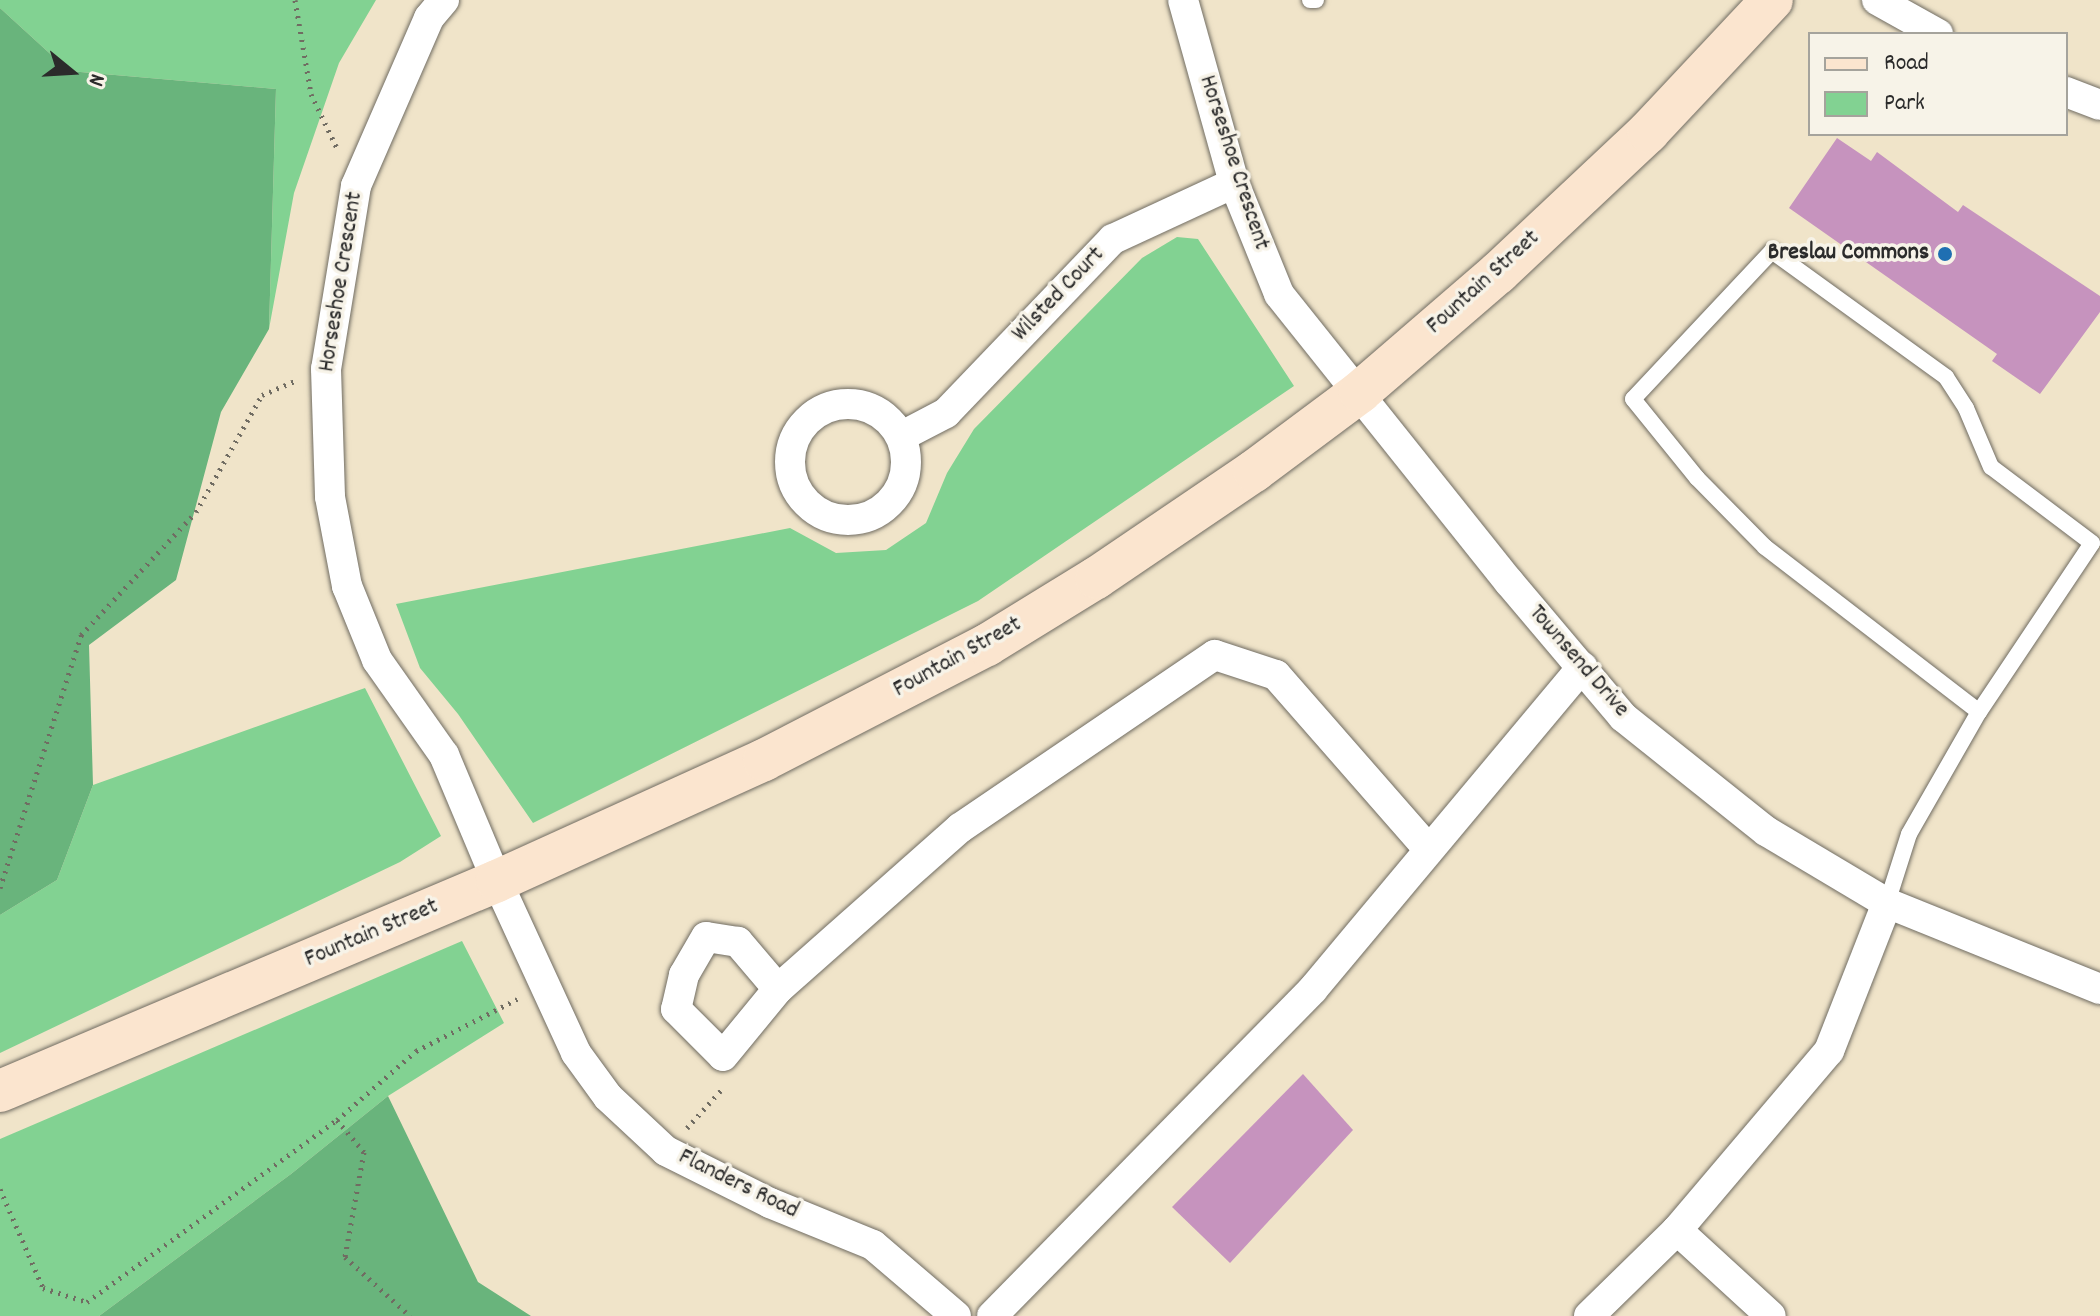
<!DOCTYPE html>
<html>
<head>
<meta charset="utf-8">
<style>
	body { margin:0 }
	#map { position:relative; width:2100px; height:1316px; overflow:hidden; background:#f0e4c9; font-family:Dekko,sans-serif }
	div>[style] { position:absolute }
	.green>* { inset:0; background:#82d292 }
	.forest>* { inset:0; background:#69b47c }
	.building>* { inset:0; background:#c693be }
	.path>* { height:5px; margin-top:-2.5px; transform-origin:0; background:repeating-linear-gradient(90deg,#706c62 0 2px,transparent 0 8px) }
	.roads { filter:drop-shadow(0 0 2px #706c62) drop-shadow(0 0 2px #706c62) }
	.service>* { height:16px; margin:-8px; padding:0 8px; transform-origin:8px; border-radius:8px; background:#fff }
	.minor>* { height:30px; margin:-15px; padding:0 15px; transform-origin:15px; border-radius:15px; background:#fff }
	.minor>.ring { margin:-15px; padding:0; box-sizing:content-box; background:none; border:30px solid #fff; border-radius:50% }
	.secondary>* { height:42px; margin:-21px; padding:0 21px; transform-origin:21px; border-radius:21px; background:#fbe5cf }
	.dots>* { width:22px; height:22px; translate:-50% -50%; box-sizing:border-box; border:4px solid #f7f3e8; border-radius:50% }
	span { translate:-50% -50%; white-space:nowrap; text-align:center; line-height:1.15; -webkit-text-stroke:7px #f7f3e8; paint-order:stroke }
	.street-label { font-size:24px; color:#2b2b2b }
	.poi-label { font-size:24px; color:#2b2b2b; font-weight:700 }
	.right { translate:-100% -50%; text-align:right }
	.legend { position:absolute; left:1808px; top:32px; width:260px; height:104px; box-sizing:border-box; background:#f7f3e8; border:2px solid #a5a39c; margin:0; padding:10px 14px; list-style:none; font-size:24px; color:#2b2b2b }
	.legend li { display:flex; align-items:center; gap:16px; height:40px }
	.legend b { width:40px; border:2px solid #a5a39c }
	.north { position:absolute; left:32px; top:32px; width:80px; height:80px; -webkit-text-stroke:6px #f7f3e8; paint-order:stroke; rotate:108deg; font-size:22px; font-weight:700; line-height:32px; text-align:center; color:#2b2b2b }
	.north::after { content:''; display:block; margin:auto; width:28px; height:36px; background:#2b2b2b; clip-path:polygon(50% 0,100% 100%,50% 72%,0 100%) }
</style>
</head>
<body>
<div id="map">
	<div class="green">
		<div style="clip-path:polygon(0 0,376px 0,339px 63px,294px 193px,269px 329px,276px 89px,69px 71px,0 8px)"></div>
		<div style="clip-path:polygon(1177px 237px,1198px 239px,1294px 386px,978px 601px,533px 823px,458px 714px,420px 668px,396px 604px,790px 528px,836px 553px,886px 550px,926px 523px,947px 473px,974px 429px,1142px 258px)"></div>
		<div style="clip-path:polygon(365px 688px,441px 836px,400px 862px,0 1053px,0 915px,57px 880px,93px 785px)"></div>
		<div style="clip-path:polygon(462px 941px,504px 1023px,388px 1096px,291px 1174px,99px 1316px,0 1316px,0 1139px)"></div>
	</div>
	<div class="forest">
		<div style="clip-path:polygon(0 8px,69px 71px,276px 89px,269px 329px,221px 412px,176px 580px,89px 645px,93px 785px,57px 880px,0 915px)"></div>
		<div style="clip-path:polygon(388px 1096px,478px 1282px,531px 1316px,99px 1316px,291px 1174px)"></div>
	</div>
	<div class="building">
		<div style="clip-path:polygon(1837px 138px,1871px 161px,1877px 152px,1958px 212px,1963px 205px,2100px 296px,2100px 312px,2040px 394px,1992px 361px,1997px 354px,1789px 208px)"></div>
		<div style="clip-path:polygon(1303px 1074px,1353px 1130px,1230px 1263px,1172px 1207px)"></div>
	</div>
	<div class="path">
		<div style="left:295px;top:0;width:95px;rotate:80.3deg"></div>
		<div style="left:311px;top:94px;width:60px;rotate:64.3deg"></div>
		<div style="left:0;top:888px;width:266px;rotate:-72.2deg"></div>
		<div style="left:81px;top:635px;width:168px;rotate:-46.9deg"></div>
		<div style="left:196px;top:512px;width:134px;rotate:-60.6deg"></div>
		<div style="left:262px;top:395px;width:38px;rotate:-23deg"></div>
		<div style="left:337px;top:1120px;width:105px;rotate:-41.1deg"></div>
		<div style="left:416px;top:1051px;width:114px;rotate:-27.2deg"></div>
		<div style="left:687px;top:1128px;width:54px;rotate:-48deg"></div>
		<div style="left:0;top:1189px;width:108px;rotate:66.5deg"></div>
		<div style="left:43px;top:1288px;width:46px;rotate:17.7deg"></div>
		<div style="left:87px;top:1302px;width:309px;rotate:-36.1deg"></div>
		<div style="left:337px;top:1120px;width:42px;rotate:49.8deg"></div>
		<div style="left:364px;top:1152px;width:107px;rotate:100.3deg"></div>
		<div style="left:345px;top:1257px;width:88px;rotate:42.2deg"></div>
	</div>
	<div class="roads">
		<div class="service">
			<div style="left:1310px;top:0;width:6px"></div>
			<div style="left:1887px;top:903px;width:72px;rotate:-72.3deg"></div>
			<div style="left:1909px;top:834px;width:141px;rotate:-60.2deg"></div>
			<div style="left:1979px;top:712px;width:203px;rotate:-56.2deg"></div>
			<div style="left:2092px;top:543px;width:126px;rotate:-143deg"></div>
			<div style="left:1991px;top:467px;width:64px;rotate:-113deg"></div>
			<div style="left:1966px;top:408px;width:37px;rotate:-123deg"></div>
			<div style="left:1946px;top:377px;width:215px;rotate:-144.1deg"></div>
			<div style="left:1772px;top:251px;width:203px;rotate:133.2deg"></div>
			<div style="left:1633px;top:399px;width:102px;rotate:51deg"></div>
			<div style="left:1697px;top:478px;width:97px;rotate:45.4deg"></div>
			<div style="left:1765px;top:547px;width:270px;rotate:37.6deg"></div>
		</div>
		<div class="minor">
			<div style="left:444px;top:0;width:23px;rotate:130deg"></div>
			<div style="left:429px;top:18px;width:183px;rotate:113.5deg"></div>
			<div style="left:356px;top:186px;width:185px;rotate:99.3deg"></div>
			<div style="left:326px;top:369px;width:128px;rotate:88.2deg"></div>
			<div style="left:330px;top:497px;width:91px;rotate:79.2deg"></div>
			<div style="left:347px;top:586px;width:80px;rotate:67.9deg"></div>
			<div style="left:377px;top:660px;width:116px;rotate:54.8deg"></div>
			<div style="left:444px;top:755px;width:137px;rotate:67.2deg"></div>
			<div style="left:497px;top:881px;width:189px;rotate:65.3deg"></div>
			<div style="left:576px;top:1053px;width:54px;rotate:54deg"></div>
			<div style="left:608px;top:1097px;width:79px;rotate:43deg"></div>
			<div style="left:666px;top:1151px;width:116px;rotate:26.6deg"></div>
			<div style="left:770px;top:1203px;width:111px;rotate:22.2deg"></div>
			<div style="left:873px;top:1245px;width:109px;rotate:40.5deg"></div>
			<div style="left:1183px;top:0;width:190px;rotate:74.4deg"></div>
			<div style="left:1234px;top:183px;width:120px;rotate:67.9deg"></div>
			<div style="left:1279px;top:294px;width:369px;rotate:51.4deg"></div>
			<div style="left:1509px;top:582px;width:177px;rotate:49.8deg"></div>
			<div style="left:1623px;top:717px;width:183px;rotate:38.6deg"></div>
			<div style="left:1766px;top:831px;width:141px;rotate:30.8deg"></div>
			<div style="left:1887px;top:903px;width:230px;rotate:22deg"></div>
			<div style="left:1877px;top:0;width:70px;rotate:29.1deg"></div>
			<div style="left:2066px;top:92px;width:36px;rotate:21deg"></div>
			<div class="ring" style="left:790px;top:404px;width:86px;height:86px"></div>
			<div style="left:902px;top:436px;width:50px;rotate:-27.6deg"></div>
			<div style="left:946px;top:413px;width:241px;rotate:-46.2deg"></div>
			<div style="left:1113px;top:239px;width:133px;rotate:-24.8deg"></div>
			<div style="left:778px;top:989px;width:62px;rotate:-130.4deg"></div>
			<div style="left:738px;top:942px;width:32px;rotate:-171deg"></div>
			<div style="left:706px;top:937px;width:44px;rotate:120.1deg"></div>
			<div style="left:684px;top:975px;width:35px;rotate:103deg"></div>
			<div style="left:676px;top:1009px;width:66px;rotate:45deg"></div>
			<div style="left:723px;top:1056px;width:87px;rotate:-50.6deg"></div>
			<div style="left:778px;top:989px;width:243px;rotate:-41.5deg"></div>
			<div style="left:960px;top:828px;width:308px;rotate:-34.2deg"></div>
			<div style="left:1215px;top:655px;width:64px;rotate:18.2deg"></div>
			<div style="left:1276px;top:675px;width:232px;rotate:48.8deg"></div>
			<div style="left:1677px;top:1230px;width:127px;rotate:42.5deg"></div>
			<div style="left:992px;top:1316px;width:458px;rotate:-45.5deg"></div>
			<div style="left:1313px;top:989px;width:420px;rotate:-50.1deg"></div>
			<div style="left:1589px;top:1316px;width:123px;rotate:-44.3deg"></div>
			<div style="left:1677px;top:1230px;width:235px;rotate:-49.7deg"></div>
			<div style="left:1829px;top:1051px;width:159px;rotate:-68.6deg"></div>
		</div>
		<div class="secondary">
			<div style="left:0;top:1091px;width:540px;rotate:-22.91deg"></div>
			<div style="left:497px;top:881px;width:293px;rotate:-24.4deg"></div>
			<div style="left:764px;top:760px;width:251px;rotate:-27.3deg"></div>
			<div style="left:987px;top:645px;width:128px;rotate:-31.6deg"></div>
			<div style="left:1096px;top:578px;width:191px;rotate:-34.1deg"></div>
			<div style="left:1254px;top:471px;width:132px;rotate:-36.7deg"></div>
			<div style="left:1360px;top:392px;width:182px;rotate:-40.8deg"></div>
			<div style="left:1498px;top:273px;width:206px;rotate:-43.2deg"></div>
			<div style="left:1648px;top:132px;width:181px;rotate:-46.8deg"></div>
		</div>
	</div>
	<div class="dots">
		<div style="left:1945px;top:254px;background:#1f6fb2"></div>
	</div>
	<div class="street-label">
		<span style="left:1233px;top:163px;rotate:72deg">Horseshoe Crescent</span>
		<span style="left:342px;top:282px;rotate:-81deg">Horseshoe Crescent</span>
		<span style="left:1484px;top:283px;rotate:-42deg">Fountain Street</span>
		<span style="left:1059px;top:295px;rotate:-46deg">Wilsted Court</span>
		<span style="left:958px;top:658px;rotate:-29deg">Fountain Street</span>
		<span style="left:1578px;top:662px;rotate:49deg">Townsend Drive</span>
		<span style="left:372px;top:934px;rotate:-23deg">Fountain Street</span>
		<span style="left:738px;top:1185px;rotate:26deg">Flanders Road</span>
	</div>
	<div class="poi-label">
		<span class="right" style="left:1929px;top:254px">Breslau Commons</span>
	</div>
	<ul class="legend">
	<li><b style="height:10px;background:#fbe5cf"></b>Road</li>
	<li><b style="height:22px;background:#82d292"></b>Park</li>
	</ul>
	<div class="north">N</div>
</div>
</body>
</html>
